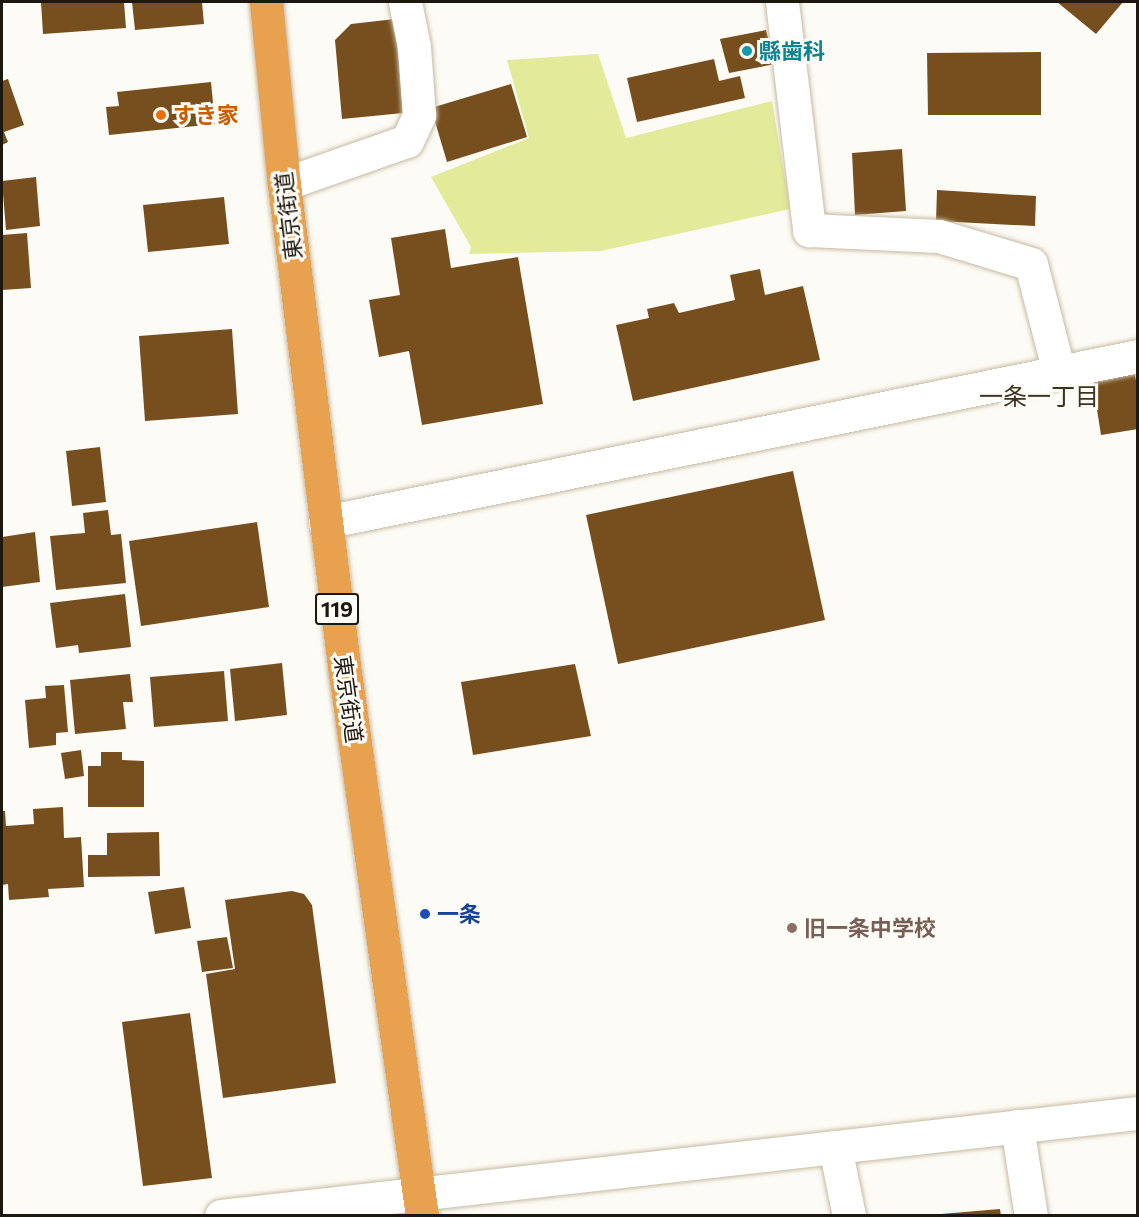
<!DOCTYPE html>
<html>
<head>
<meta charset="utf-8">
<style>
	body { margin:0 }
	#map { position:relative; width:1139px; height:1217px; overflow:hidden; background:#fdfbf5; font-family:Commissioner,"Noto Sans JP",sans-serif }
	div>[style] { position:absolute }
	.green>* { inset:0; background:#e2eb99 }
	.building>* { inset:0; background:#774e1d }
	.roads { filter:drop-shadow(0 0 2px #c6baa2) drop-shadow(0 0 2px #c6baa2) }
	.street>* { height:33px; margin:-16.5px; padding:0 16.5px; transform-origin:16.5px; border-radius:16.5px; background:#fff }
	.secondary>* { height:33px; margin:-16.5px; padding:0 16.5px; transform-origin:16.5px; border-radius:16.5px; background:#fff }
	.highway>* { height:33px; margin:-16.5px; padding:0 16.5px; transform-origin:16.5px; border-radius:16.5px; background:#e8a24f }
	.dots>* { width:16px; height:16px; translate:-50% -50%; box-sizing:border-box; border:3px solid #fdfbf5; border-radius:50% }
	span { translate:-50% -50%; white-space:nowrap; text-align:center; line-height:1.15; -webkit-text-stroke:6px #fdfbf5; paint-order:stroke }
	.shield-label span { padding:2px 4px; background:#fdfbf5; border:2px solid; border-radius:4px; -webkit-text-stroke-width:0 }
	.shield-label { font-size:21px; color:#1d180f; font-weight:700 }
	.culture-label { font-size:22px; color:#0d838f; font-weight:700 }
	.left { translate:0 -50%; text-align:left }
	.food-label { font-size:22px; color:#c56008; font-weight:700 }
	.street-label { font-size:22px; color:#1d180f }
	.transit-label { font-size:22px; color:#164399; font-weight:700 }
	.education-label { font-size:22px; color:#785e54; font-weight:700 }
	.neighbourhood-label { font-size:24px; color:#3d331e }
	.frame { position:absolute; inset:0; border:3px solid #1d180f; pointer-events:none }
</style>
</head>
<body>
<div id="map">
	<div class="green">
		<div style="clip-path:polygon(598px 54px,626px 138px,772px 101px,790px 209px,601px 251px,469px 254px,471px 247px,431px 177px,529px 138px,507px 60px)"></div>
	</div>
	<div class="building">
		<div style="clip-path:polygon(41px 2px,124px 2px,126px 28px,43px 34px)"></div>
		<div style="clip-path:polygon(132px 2px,202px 2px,204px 24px,135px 30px)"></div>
		<div style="clip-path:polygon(1057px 2px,1123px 2px,1096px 34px)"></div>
		<div style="clip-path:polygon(395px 19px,403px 113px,342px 119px,335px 40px,351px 24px)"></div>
		<div style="clip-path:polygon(766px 30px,775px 64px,729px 73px,720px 39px)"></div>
		<div style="clip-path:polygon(1041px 52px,1041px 115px,928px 115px,927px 53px)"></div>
		<div style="clip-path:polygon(714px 59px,719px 81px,740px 76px,745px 98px,637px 122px,627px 78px)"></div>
		<div style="clip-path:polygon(8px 79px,24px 125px,4px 132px,8px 142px,2px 145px,2px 81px)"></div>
		<div style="clip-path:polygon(211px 82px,215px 124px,109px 135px,106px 107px,119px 106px,117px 92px)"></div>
		<div style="clip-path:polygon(511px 84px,527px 137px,447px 162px,431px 108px)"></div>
		<div style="clip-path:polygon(902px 149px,906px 211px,855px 215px,852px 153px)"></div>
		<div style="clip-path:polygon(36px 177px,40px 226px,6px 230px,2px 181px)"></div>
		<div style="clip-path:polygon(937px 190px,1036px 196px,1035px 226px,936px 221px)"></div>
		<div style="clip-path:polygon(224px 197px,229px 244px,148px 252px,143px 205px)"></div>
		<div style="clip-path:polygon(445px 229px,451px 268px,518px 257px,543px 404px,422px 425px,409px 351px,379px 357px,369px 300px,400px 295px,391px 238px)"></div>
		<div style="clip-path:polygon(27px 233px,31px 288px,2px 290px,2px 235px)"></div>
		<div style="clip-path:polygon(760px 269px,765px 295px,803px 286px,820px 360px,633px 401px,616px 325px,649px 318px,647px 309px,674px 303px,679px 313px,735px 300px,730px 275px)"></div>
		<div style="clip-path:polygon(232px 329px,238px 414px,145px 421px,139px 336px)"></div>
		<div style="clip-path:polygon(1134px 371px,1138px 390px,1138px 429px,1101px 435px,1092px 378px)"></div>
		<div style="clip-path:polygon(100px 447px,106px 502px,72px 506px,66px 451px)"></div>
		<div style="clip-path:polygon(793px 471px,825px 620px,618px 664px,586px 515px)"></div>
		<div style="clip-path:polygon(108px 510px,111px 535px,121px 534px,126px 583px,56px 590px,50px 536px,85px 533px,83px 513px)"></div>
		<div style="clip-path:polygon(257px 522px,269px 607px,141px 626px,129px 541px)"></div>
		<div style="clip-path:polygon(35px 532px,40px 582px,2px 587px,2px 537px)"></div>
		<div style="clip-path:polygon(125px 594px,131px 647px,79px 653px,78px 645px,56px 648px,50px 603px)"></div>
		<div style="clip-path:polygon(282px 663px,287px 715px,235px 721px,230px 669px)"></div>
		<div style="clip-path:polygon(575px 664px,591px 736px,473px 755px,461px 682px)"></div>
		<div style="clip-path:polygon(224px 671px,228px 721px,154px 727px,150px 677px)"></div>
		<div style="clip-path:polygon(130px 674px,133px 702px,123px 702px,126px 729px,75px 734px,70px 680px)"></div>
		<div style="clip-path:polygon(64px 685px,68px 732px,56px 733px,56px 745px,29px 748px,25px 700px,46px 698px,45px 686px)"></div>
		<div style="clip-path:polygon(81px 750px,84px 776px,65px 779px,61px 753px)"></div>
		<div style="clip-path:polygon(101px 752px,122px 752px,122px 760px,144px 761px,144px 807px,88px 807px,88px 766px,101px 766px)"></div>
		<div style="clip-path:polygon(63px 807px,64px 838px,81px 837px,84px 887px,48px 889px,49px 897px,9px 900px,8px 884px,2px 885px,2px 811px,5px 811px,6px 826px,34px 824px,33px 809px)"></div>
		<div style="clip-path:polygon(159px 832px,160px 876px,88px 877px,88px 855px,107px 855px,107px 833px)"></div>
		<div style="clip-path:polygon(184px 887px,191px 928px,155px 934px,148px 892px)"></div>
		<div style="clip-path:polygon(292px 891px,304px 894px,312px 905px,336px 1083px,223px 1098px,206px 974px,235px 969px,225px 900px)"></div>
		<div style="clip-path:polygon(227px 937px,233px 968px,202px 972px,197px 941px)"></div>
		<div style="clip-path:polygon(190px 1013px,212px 1178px,143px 1186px,122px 1022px)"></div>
		<div style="clip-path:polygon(1000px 1209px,1001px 1216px,941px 1216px,941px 1214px)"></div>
	</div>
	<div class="roads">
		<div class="street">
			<div style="left:782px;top:2px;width:230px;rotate:83.2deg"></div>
			<div style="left:809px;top:230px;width:130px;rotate:2.6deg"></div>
			<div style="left:939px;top:236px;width:96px;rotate:16.9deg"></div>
			<div style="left:1031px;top:264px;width:112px;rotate:75.5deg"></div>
			<div style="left:284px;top:184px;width:130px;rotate:-19.3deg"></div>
			<div style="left:407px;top:141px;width:29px;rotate:-65deg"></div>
			<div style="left:419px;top:115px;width:68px;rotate:-94.2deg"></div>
			<div style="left:414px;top:47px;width:46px;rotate:-101.3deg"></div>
			<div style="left:325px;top:522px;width:830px;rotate:-11.54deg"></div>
			<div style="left:1017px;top:1126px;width:91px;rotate:81.2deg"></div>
			<div style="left:835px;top:1147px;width:70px;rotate:78.5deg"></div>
		</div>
		<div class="secondary">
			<div style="left:221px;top:1216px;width:923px;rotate:-6.41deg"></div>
		</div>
		<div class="highway">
			<div style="left:266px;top:2px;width:183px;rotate:84.4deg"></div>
			<div style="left:284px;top:184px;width:493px;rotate:82.9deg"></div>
			<div style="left:345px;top:673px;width:548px;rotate:81.93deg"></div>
		</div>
	</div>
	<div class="dots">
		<div style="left:747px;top:51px;background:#0f9aa8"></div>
		<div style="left:161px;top:115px;background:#e8710a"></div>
		<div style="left:425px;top:914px;background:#1a4fb4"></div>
		<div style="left:792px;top:928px;background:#8d6e63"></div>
	</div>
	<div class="shield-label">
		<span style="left:337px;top:609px">119</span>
	</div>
	<div class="culture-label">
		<span class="left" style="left:759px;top:51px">縣歯科</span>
	</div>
	<div class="food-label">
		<span class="left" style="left:173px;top:115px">すき家</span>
	</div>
	<div class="street-label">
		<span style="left:288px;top:216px;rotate:-97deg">東京街道</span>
		<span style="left:349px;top:699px;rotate:82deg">東京街道</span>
	</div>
	<div class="transit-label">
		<span class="left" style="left:437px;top:914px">一条</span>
	</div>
	<div class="education-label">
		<span class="left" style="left:804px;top:928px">旧一条中学校</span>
	</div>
	<div class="neighbourhood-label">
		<span style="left:1039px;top:396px">一条一丁目</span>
	</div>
	<div class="frame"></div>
</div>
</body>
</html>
